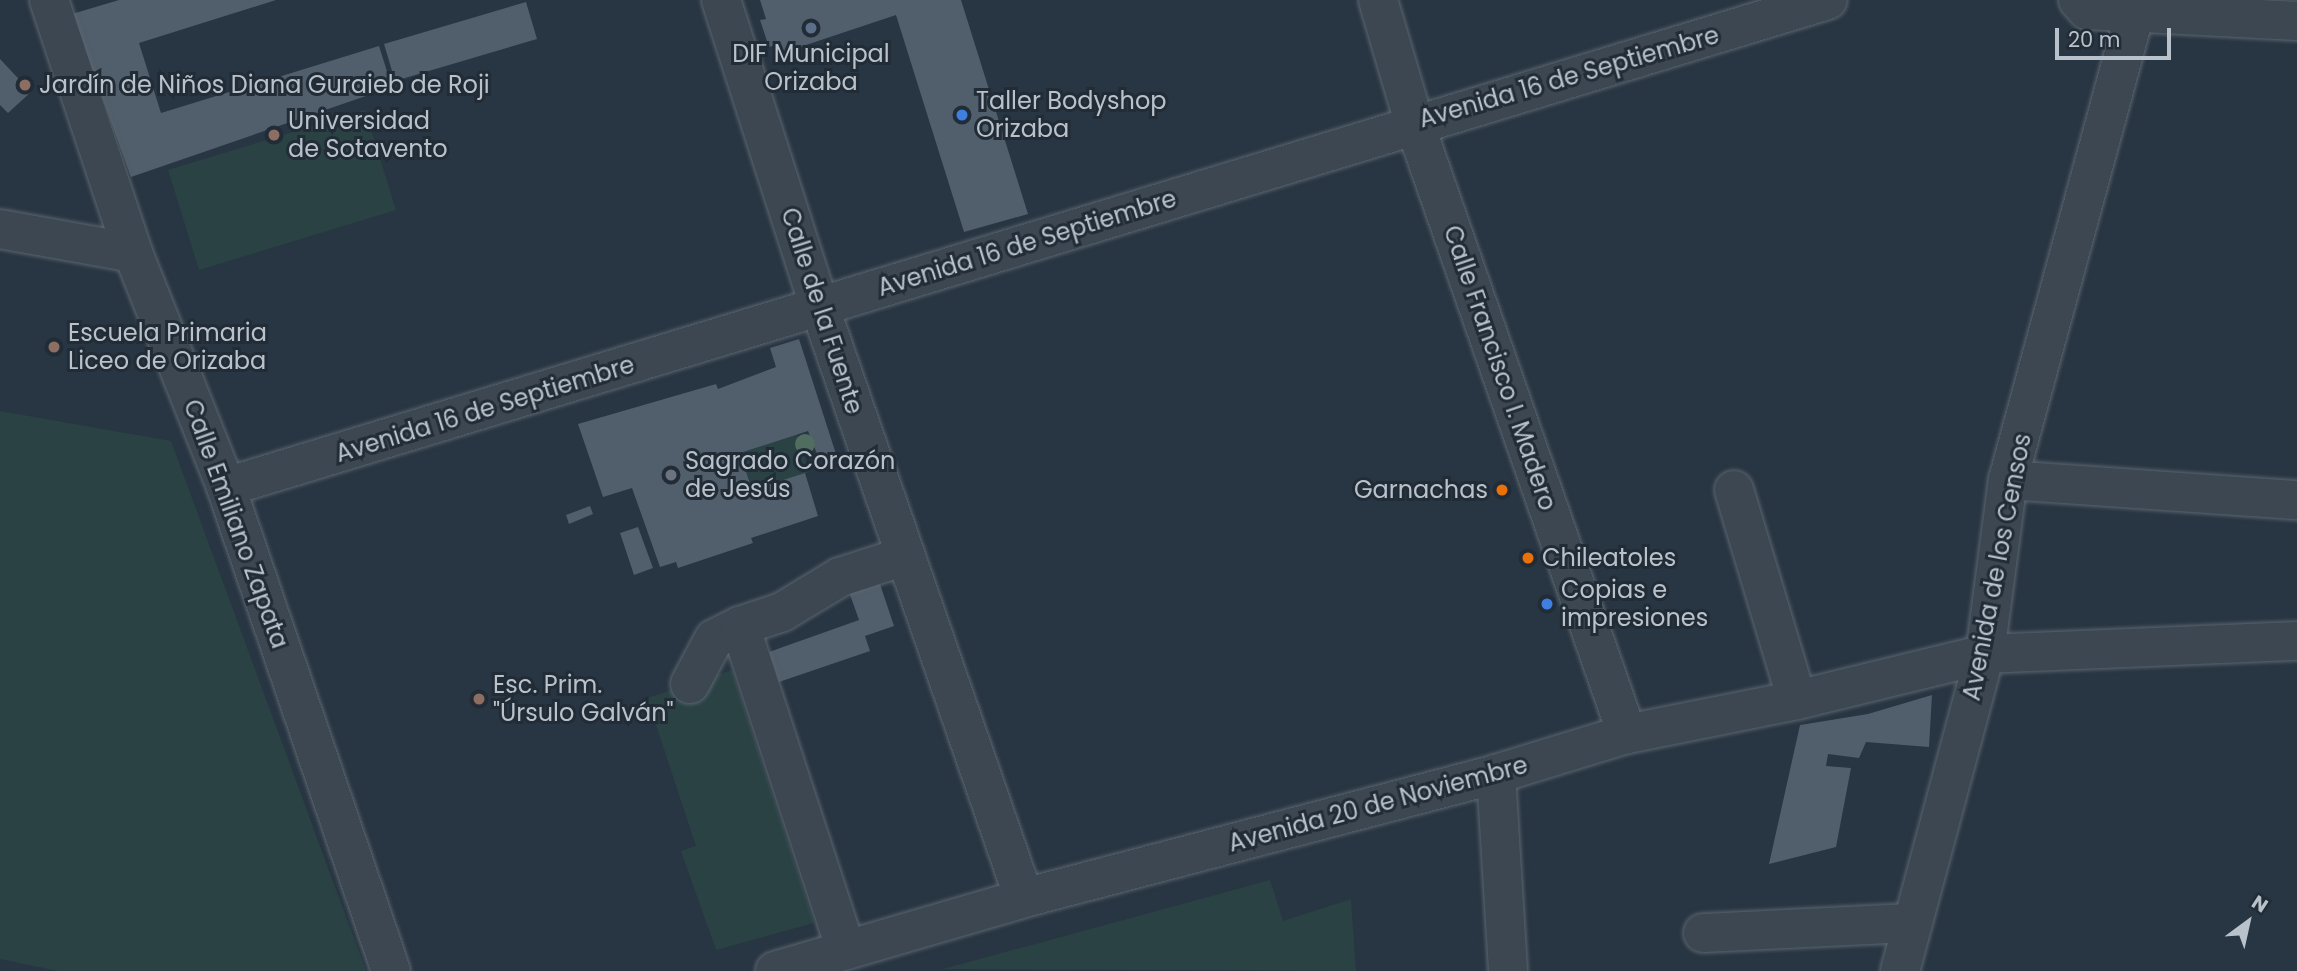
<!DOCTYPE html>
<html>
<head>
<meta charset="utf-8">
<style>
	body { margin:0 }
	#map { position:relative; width:2297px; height:971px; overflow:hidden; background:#283542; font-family:Poppins,sans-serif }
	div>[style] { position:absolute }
	.green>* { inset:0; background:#2a4243 }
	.building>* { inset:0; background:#515e6c }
	.roads { filter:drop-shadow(0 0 2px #5a656f) drop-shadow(0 0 2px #5a656f) }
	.minor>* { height:38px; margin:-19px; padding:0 19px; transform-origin:19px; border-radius:19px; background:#3c4752 }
	.trees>* { width:20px; height:20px; margin:-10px; border-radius:50%; background:#506d60 }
	.dots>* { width:19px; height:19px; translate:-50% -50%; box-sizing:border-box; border:4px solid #212c37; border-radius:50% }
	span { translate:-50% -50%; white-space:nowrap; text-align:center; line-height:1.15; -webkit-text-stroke:6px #212c37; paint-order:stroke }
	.poi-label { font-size:24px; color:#b9c2cb }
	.left { translate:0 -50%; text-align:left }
	.right { translate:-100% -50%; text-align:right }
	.street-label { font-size:24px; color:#b9c2cb }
	.north { position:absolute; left:2213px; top:887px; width:70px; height:70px; -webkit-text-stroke:5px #212c37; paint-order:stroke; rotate:33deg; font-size:19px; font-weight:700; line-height:28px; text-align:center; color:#b9c2cb }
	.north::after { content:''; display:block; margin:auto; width:24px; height:32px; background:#b9c2cb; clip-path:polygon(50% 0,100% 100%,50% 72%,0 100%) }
	.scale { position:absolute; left:2055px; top:28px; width:116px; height:32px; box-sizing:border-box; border:4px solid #b9c2cb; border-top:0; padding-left:9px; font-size:21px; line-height:24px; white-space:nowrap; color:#b9c2cb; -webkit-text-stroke:5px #212c37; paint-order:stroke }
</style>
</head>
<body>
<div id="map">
	<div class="green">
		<div style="clip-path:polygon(365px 110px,396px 210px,199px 270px,168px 170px)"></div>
		<div style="clip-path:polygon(0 411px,171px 441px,366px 971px,58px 971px,0 959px)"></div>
		<div style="clip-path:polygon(797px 434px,810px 472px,752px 490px,740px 453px)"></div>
		<div style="clip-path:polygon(732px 670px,814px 923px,716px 950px,681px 851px,696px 846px,647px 698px)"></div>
		<div style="clip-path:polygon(1270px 880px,1283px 921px,1351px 899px,1356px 971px,943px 969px)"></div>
	</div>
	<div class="building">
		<div style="clip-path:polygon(119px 0,276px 0,139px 43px,161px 113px,379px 46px,392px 87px,131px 177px,72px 14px)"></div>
		<div style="clip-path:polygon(760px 0,961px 0,1028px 214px,964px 232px,896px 15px,779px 54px,776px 45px,769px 47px,760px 20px,766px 19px)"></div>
		<div style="clip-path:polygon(526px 2px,537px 39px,395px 81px,384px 44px)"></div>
		<div style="clip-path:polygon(0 59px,31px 92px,8px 113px,0 105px)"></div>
		<div style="clip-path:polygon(799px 339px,836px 454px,819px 459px,808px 431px,740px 453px,752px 490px,805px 473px,818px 516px,751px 538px,753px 543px,678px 568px,676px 562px,660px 567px,632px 488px,603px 497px,578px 424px,716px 384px,718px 389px,776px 367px,770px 348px)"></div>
		<div style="clip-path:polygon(590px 506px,593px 514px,569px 524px,566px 515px)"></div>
		<div style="clip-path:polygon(638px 527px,653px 568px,634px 575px,620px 533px)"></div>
		<div style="clip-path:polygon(878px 578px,894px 626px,865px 636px,870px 651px,779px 682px,769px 652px,859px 620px,848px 589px)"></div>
		<div style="clip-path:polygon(1932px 695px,1929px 747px,1866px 742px,1859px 758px,1828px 754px,1826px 766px,1851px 768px,1836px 847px,1769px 864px,1800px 725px,1868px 714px)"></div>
	</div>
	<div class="roads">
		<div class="minor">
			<div style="left:49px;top:0;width:267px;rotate:71.6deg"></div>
			<div style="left:133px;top:253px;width:252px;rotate:68.3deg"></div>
			<div style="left:226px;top:487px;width:511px;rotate:71.18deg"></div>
			<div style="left:721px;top:0;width:324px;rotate:72.2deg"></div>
			<div style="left:820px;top:308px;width:624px;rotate:70.93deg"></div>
			<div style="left:1378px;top:0;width:127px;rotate:73.6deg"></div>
			<div style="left:1414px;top:122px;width:648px;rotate:70.81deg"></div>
			<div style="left:2078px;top:0;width:13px;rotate:48deg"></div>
			<div style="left:2087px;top:10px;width:210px;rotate:3deg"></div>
			<div style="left:0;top:229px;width:135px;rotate:10.2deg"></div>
			<div style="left:2008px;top:480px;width:290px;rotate:4deg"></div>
			<div style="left:226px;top:487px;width:1674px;rotate:-16.91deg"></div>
			<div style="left:1734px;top:490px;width:219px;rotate:73.3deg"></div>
			<div style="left:690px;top:684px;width:51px;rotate:-61.9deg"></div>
			<div style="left:714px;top:639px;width:29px;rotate:-27deg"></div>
			<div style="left:1496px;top:774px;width:197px;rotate:86.5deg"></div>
			<div style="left:1703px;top:933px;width:208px;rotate:-2.8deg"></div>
			<div style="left:846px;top:950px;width:341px;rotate:-108.1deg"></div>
			<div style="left:740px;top:626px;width:44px;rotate:-18.4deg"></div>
			<div style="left:782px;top:612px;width:68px;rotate:-31.1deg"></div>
			<div style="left:840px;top:577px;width:68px;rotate:-17.9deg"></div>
			<div style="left:775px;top:971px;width:259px;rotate:-16.3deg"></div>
			<div style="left:1024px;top:898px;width:488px;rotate:-14.7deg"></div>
			<div style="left:1496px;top:774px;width:137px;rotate:-17deg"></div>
			<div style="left:1627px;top:734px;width:173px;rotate:-11.3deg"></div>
			<div style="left:1797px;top:700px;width:194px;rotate:-13.7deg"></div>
			<div style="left:1985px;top:654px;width:312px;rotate:-2.4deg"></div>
			<div style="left:1900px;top:971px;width:328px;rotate:-75deg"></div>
			<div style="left:1985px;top:654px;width:176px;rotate:-82.5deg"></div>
			<div style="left:2008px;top:480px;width:497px;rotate:-74.8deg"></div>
		</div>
	</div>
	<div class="trees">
		<div style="left:805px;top:444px"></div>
	</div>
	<div class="dots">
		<div style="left:811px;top:28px;background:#5c6f8a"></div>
		<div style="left:25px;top:85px;background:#8d6e63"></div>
		<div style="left:962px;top:115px;background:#3f7fe0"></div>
		<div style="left:274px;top:135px;background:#8d6e63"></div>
		<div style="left:54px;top:347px;background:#8d6e63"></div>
		<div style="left:671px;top:475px;background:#6b7280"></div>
		<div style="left:1502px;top:490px;background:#e8710a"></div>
		<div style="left:1528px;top:558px;background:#e8710a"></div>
		<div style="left:1547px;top:604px;background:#3f7fe0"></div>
		<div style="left:479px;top:699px;background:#8d6e63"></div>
	</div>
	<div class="poi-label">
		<span style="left:811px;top:68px">DIF Municipal<br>Orizaba</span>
		<span class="left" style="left:39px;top:85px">Jardín de Niños Diana Guraieb de Roji</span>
		<span class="left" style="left:976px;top:115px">Taller Bodyshop<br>Orizaba</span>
		<span class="left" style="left:288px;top:135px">Universidad<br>de Sotavento</span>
		<span class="left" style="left:68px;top:347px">Escuela Primaria<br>Liceo de Orizaba</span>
		<span class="left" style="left:685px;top:475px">Sagrado Corazón<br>de Jesús</span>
		<span class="right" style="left:1488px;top:490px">Garnachas</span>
		<span class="left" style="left:1542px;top:558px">Chileatoles</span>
		<span class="left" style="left:1561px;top:604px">Copias e<br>impresiones</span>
		<span class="left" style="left:493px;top:699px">Esc. Prim.<br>"Úrsulo Galván"</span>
	</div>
	<div class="street-label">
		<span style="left:1569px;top:77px;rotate:-16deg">Avenida 16 de Septiembre</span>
		<span style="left:1027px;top:243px;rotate:-17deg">Avenida 16 de Septiembre</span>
		<span style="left:822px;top:311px;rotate:72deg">Calle de la Fuente</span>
		<span style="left:1500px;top:368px;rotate:71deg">Calle Francisco I. Madero</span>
		<span style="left:485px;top:409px;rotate:-17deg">Avenida 16 de Septiembre</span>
		<span style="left:236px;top:524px;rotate:70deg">Calle Emiliano Zapata</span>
		<span style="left:1997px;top:567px;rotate:-79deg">Avenida de los Censos</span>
		<span style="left:1378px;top:804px;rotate:-15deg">Avenida 20 de Noviembre</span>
	</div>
	<div class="north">N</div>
	<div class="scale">20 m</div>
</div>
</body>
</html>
